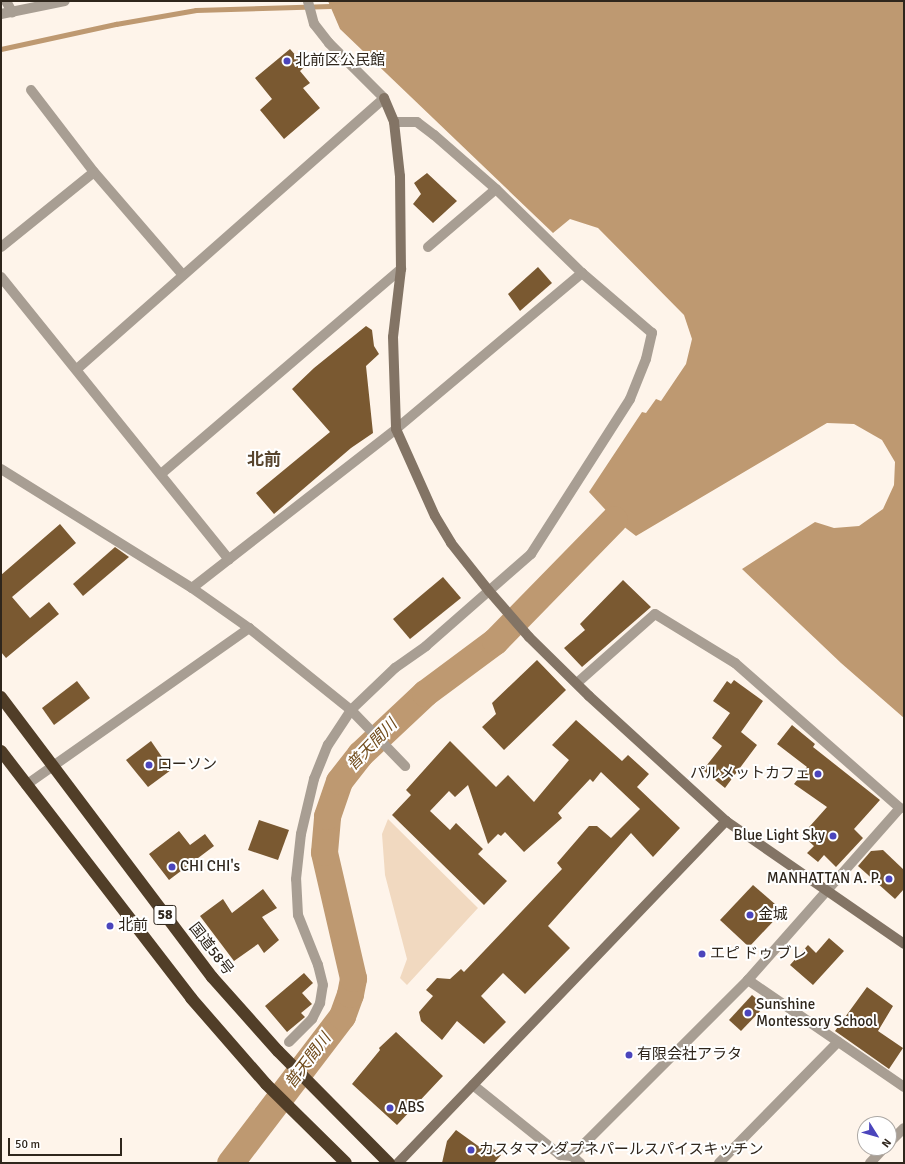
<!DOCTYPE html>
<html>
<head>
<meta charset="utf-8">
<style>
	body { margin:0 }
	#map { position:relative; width:905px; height:1164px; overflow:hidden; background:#fef4ea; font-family:Signika,"Noto Sans JP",sans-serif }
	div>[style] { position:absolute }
	.green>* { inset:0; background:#f1d9c0 }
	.water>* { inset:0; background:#be9971 }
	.stream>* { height:4.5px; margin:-2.25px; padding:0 2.25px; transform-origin:2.25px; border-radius:2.25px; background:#be9971 }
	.river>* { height:27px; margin:-13.5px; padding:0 13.5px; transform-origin:13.5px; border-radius:13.5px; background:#be9971 }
	.building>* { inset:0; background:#7a5931 }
	.street>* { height:10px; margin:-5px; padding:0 5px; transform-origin:5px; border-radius:5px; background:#a89e93 }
	.secondary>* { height:10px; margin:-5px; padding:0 5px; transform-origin:5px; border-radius:5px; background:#837465 }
	.highway>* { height:12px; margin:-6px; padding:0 6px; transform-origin:6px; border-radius:6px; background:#513e28 }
	.dots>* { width:11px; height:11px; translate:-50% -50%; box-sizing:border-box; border:2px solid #fff; border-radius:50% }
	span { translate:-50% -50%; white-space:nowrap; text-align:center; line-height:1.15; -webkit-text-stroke:4px #fff; paint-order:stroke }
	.shield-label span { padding:1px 3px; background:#fff; border:1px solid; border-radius:3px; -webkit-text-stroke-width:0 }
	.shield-label { font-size:14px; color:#2f261c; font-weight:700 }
	.poi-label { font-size:15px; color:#2f261c }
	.left { translate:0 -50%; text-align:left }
	.right { translate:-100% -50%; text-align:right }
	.street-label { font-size:15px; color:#2f261c }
	.water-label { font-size:16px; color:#704b1b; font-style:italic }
	.quarter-label { font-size:17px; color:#58452e; font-weight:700 }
	.frame { position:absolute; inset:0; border:2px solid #2f261c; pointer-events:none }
	.north { position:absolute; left:857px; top:1116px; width:40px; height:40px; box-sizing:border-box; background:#fff; border:1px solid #aca8a4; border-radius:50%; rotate:127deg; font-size:11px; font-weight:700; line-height:16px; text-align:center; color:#2f261c }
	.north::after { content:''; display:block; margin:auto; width:14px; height:18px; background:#4b45bc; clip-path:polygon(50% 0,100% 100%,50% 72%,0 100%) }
	.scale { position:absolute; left:8px; top:1138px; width:114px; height:18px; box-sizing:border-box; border:2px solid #2f261c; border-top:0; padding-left:5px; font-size:12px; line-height:14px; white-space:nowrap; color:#2f261c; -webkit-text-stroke:3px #fff; paint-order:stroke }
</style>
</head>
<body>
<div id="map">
	<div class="green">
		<div style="clip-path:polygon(388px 819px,478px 908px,407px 985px,400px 978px,407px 959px,385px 875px,382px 834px)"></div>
	</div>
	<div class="water">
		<div style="clip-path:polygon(328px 1px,904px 1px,904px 718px,841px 663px,742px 569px,815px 522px,834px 528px,859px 526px,883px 509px,894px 485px,895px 462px,882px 440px,854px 424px,827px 423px,636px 536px,614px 519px,589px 492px,642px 412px,646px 413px,656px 399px,661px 401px,686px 364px,692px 339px,684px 315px,598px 228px,570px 219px,553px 233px,340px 29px)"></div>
	</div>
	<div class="stream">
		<div style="left:1px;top:49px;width:118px;rotate:-12.3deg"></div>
		<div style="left:116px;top:24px;width:81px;rotate:-9.9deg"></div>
		<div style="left:196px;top:10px;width:134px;rotate:-1.7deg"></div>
	</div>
	<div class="river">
		<div style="left:230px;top:1163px;width:185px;rotate:-52.7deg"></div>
		<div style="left:342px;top:1016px;width:23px;rotate:-70deg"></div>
		<div style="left:350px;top:994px;width:16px;rotate:-79deg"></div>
		<div style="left:353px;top:978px;width:129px;rotate:-103deg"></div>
		<div style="left:324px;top:852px;width:36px;rotate:-85deg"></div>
		<div style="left:327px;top:816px;width:37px;rotate:-71deg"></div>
		<div style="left:339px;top:781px;width:34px;rotate:-52deg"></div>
		<div style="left:360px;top:754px;width:89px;rotate:-43.2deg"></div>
		<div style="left:425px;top:693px;width:87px;rotate:-36.6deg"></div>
		<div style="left:495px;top:641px;width:170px;rotate:-45.7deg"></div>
	</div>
	<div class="building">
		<div style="clip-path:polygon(290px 49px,305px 66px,300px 71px,310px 83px,303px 88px,320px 108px,284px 139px,260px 110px,272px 99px,255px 78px)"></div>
		<div style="clip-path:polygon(427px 173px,457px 201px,433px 223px,413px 204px,421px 194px,414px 183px)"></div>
		<div style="clip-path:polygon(538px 267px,552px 283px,520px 311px,508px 294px)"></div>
		<div style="clip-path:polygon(366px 326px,372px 330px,374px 346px,379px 354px,366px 366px,373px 433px,351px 448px,274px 514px,256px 493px,330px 432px,292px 389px,314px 368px)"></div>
		<div style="clip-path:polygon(60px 524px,76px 543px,12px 597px,30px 618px,49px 602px,59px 614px,6px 658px,1px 652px,1px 575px)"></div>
		<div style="clip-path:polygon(115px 547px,129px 557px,83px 596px,73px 584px)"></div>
		<div style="clip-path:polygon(443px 577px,461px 598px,410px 639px,393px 619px)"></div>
		<div style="clip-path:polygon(623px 580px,651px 607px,582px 667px,564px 648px,585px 630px,580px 624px)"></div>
		<div style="clip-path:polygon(537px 660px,566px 690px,504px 750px,482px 727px,496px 714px,492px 703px)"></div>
		<div style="clip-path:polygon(734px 680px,763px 701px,741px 732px,757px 745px,725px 788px,703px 770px,722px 746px,712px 738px,730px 713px,713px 701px,727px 681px,731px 684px)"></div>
		<div style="clip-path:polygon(77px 681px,90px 698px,54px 725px,42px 708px)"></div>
		<div style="clip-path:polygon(576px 720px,622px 761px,628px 755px,649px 774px,637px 787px,680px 828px,653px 857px,631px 833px,548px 926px,570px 948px,525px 994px,503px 973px,481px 996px,506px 1022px,484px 1044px,457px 1021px,442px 1040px,421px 1021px,419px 1012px,433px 996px,426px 990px,437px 978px,450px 979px,461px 969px,464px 972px,562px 869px,557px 863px,589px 826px,597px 826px,611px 838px,640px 809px,601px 772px,593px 782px,590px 779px,558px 813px,562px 818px,524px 852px,505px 832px,501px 836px,498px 834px,488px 844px,468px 785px,455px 797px,449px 791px,430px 811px,450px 830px,456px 823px,483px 849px,478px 854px,507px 881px,484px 905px,392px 815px,411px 795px,406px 790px,450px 741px,496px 787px,508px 775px,534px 802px,569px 760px,552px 745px)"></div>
		<div style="clip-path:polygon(792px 725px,815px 744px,813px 747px,880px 800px,854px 829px,863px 838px,836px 867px,824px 855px,818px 862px,807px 853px,814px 846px,802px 835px,827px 807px,794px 784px,807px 767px,777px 744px)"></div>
		<div style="clip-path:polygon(151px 741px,171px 770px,148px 787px,126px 760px)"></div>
		<div style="clip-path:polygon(259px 820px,289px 830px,278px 860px,248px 850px)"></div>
		<div style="clip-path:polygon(179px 831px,190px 845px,205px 834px,214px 846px,169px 880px,149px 854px)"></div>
		<div style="clip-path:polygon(883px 850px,904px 870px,904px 889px,895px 899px,858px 866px,871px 851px)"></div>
		<div style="clip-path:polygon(753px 885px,783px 911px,749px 947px,720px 920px)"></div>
		<div style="clip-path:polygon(263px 889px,277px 908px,262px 917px,279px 940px,264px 953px,258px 944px,234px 961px,200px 916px,223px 899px,232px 913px)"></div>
		<div style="clip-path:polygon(829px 938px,844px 951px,813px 985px,790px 965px,808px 945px,816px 953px)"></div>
		<div style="clip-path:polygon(304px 973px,313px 983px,302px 993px,312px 1004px,301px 1013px,305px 1017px,287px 1032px,265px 1006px)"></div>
		<div style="clip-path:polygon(867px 987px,893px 1006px,878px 1031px,903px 1048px,889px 1069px,835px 1031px)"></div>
		<div style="clip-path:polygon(752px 995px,765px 1006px,741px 1031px,729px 1020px)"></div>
		<div style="clip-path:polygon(396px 1032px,443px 1076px,397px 1125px,352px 1084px,380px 1050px,379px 1048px)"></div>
		<div style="clip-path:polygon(456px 1130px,481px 1148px,486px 1142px,501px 1155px,494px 1163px,442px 1163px,447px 1141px)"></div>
	</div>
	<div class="street">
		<div style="left:6px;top:1px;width:13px;rotate:61deg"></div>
		<div style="left:1px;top:14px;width:65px;rotate:-11.5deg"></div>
		<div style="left:31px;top:90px;width:103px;rotate:52.5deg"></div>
		<div style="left:94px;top:172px;width:136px;rotate:49.2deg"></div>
		<div style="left:1px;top:247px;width:119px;rotate:-38.9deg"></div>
		<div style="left:428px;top:247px;width:89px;rotate:-40.5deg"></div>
		<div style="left:1px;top:277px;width:363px;rotate:51.1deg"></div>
		<div style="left:77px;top:369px;width:409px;rotate:-41.4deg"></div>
		<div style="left:384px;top:98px;width:78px;rotate:-135deg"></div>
		<div style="left:329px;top:43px;width:24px;rotate:-128deg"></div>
		<div style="left:314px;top:24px;width:24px;rotate:-105deg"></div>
		<div style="left:1px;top:469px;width:225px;rotate:31.9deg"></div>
		<div style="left:192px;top:588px;width:70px;rotate:35.1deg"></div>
		<div style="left:249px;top:628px;width:131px;rotate:38.8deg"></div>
		<div style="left:351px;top:710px;width:78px;rotate:46deg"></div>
		<div style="left:161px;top:474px;width:316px;rotate:-40.5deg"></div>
		<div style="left:192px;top:588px;width:259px;rotate:-37.9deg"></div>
		<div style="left:396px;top:429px;width:243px;rotate:-40deg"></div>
		<div style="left:577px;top:683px;width:104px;rotate:-41.5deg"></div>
		<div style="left:655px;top:614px;width:94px;rotate:31.5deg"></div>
		<div style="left:735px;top:663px;width:220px;rotate:41.3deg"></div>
		<div style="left:900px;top:808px;width:230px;rotate:131.5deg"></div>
		<div style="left:748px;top:980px;width:249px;rotate:135deg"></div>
		<div style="left:572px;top:1156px;width:11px;rotate:41deg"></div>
		<div style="left:26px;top:785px;width:273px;rotate:-35.1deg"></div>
		<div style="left:748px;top:980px;width:189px;rotate:34.4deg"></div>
		<div style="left:289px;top:1042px;width:33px;rotate:-45deg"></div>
		<div style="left:312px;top:1019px;width:18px;rotate:-63deg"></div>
		<div style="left:320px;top:1003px;width:18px;rotate:-81deg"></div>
		<div style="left:323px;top:985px;width:21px;rotate:-104deg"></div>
		<div style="left:318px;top:965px;width:54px;rotate:-111.8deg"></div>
		<div style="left:298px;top:915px;width:36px;rotate:-93deg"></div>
		<div style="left:296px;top:879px;width:45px;rotate:-83.7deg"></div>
		<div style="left:301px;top:834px;width:57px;rotate:-76.7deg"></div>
		<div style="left:314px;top:779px;width:37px;rotate:-68deg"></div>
		<div style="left:328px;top:745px;width:42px;rotate:-56.7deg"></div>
		<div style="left:351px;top:710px;width:61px;rotate:-43.7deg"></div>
		<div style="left:395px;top:668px;width:38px;rotate:-35deg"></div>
		<div style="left:426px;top:646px;width:140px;rotate:-41.2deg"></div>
		<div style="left:531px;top:554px;width:184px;rotate:-57.4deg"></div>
		<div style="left:630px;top:399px;width:43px;rotate:-68.2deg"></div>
		<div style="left:646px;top:359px;width:27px;rotate:-77deg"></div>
		<div style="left:652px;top:333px;width:92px;rotate:-139.4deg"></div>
		<div style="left:582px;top:273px;width:120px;rotate:-135.7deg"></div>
		<div style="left:496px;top:189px;width:82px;rotate:-138.9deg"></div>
		<div style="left:434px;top:135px;width:21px;rotate:-143deg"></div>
		<div style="left:417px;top:122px;width:23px;rotate:180deg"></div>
		<div style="left:473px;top:1085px;width:112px;rotate:38.8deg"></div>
		<div style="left:560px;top:1155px;width:12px;rotate:5deg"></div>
		<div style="left:889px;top:1143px;width:21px;rotate:-45deg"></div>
		<div style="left:719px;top:1163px;width:170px;rotate:-45.5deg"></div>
		<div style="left:870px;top:1163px;width:21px;rotate:-47deg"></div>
	</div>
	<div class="secondary">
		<div style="left:384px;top:98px;width:26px;rotate:67deg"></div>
		<div style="left:394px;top:122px;width:54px;rotate:83.7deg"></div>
		<div style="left:400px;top:176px;width:93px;rotate:89.4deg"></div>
		<div style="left:401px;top:269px;width:68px;rotate:96.7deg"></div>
		<div style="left:393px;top:337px;width:92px;rotate:88.1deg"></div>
		<div style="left:396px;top:429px;width:95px;rotate:65.9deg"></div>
		<div style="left:435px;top:516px;width:31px;rotate:59deg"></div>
		<div style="left:451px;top:543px;width:61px;rotate:51.6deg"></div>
		<div style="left:489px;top:591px;width:61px;rotate:49deg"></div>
		<div style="left:529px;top:637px;width:84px;rotate:44.5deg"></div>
		<div style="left:589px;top:696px;width:185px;rotate:42.4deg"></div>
		<div style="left:726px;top:821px;width:216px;rotate:34.6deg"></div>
		<div style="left:398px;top:1163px;width:474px;rotate:-46.2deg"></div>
	</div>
	<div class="highway">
		<div style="left:1px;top:697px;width:351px;rotate:53deg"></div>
		<div style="left:212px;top:977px;width:99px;rotate:48.3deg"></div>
		<div style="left:278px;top:1051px;width:158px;rotate:45.3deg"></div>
		<div style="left:1px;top:751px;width:312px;rotate:52.4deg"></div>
		<div style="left:191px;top:998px;width:114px;rotate:48.9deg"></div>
		<div style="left:266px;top:1084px;width:112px;rotate:44.6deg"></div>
	</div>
	<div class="dots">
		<div style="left:287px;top:61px;background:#4b45bc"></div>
		<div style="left:149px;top:765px;background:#4b45bc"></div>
		<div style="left:818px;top:774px;background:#4b45bc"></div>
		<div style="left:833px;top:836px;background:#4b45bc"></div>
		<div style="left:172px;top:867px;background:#4b45bc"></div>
		<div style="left:889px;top:879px;background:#4b45bc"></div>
		<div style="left:750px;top:915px;background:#4b45bc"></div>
		<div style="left:110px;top:926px;background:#4b45bc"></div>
		<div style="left:702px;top:954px;background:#4b45bc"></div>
		<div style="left:748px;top:1013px;background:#4b45bc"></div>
		<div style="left:629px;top:1055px;background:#4b45bc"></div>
		<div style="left:390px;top:1108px;background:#4b45bc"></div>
		<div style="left:471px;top:1150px;background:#4b45bc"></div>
	</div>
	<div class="shield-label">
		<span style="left:165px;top:915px">58</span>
	</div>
	<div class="poi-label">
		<span class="left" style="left:295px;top:61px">北前区公民館</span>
		<span class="left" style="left:157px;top:765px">ローソン</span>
		<span class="right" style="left:810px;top:774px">パルメットカフェ</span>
		<span class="right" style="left:825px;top:836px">Blue Light Sky</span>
		<span class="left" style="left:180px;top:867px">CHI CHI's</span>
		<span class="right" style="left:881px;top:879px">MANHATTAN A. P.</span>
		<span class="left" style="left:758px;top:915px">金城</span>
		<span class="left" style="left:118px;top:926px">北前</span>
		<span class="left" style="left:710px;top:954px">エピ ドゥ ブレ</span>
		<span class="left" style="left:756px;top:1013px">Sunshine<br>Montessory School</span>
		<span class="left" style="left:637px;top:1055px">有限会社アラタ</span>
		<span class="left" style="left:398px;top:1108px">ABS</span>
		<span class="left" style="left:479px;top:1150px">カスタマンダプネパールスパイスキッチン</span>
	</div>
	<div class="street-label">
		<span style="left:211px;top:949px;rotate:52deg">国道58号</span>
	</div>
	<div class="water-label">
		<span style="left:372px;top:745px;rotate:-46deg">普天間川</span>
		<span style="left:308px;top:1061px;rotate:-53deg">普天間川</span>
	</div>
	<div class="quarter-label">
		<span style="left:264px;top:460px">北前</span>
	</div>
	<div class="frame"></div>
	<div class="north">N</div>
	<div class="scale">50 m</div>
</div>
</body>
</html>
